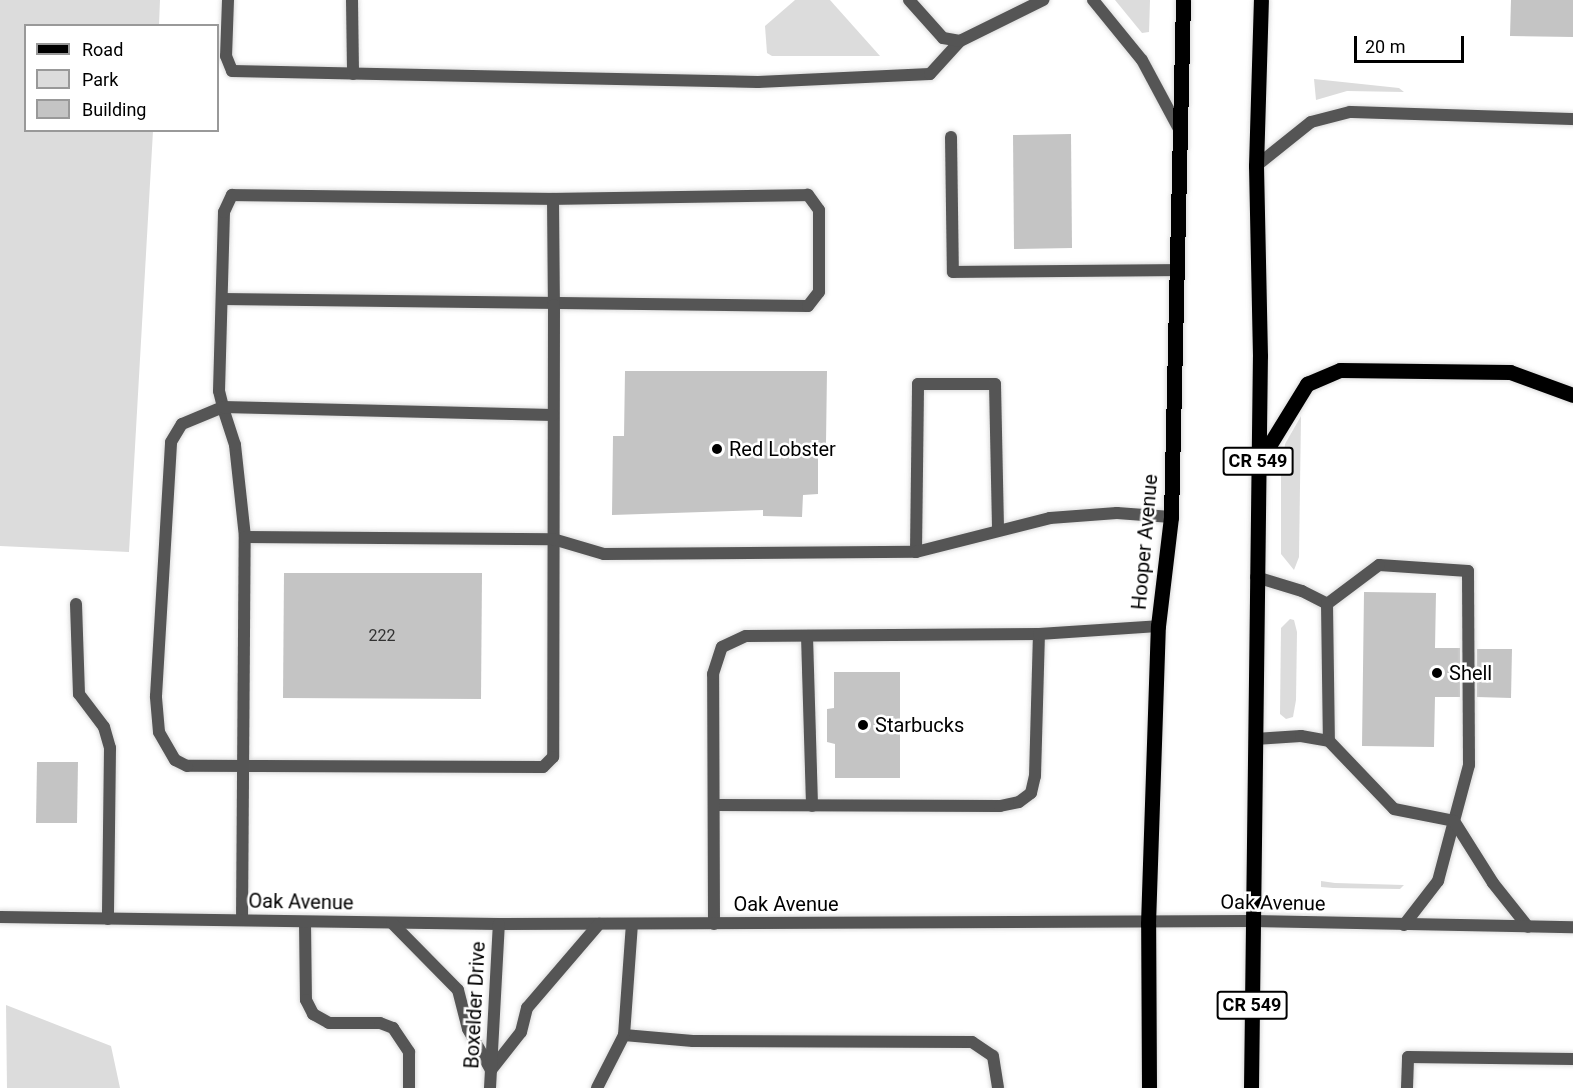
<!DOCTYPE html>
<html>
<head>
<meta charset="utf-8">
<style>
	body { margin:0 }
	#map { position:relative; width:1573px; height:1088px; overflow:hidden; background:#fff; font-family:Roboto,sans-serif }
	div>[style] { position:absolute }
	.green>* { inset:0; background:#dcdcdc }
	.building>* { inset:0; background:#c4c4c4 }
	.roads { filter:drop-shadow(0 0 2px #dbdbdb) drop-shadow(0 0 2px #dbdbdb) }
	.service>* { height:12px; margin:-6px; padding:0 6px; transform-origin:6px; border-radius:6px; background:#555 }
	.minor>* { height:12px; margin:-6px; padding:0 6px; transform-origin:6px; border-radius:6px; background:#555 }
	.tertiary>* { height:12px; margin:-6px; padding:0 6px; transform-origin:6px; border-radius:6px; background:#555 }
	.primary>* { height:15px; margin:-7.5px; padding:0 7.5px; transform-origin:7.5px; border-radius:7.5px; background:#000 }
	.dots>* { width:16px; height:16px; translate:-50% -50%; box-sizing:border-box; border:3px solid #fff; border-radius:50% }
	span { translate:-50% -50%; white-space:nowrap; text-align:center; line-height:1.15; -webkit-text-stroke:5px #fff; paint-order:stroke }
	.number-label { font-size:16px; color:#313131 }
	.number-label span { -webkit-text-stroke-width:0 }
	.shield-label span { padding:2px 4px; background:#fff; border:2px solid; border-radius:4px; -webkit-text-stroke-width:0 }
	.shield-label { font-size:18px; color:#000; font-weight:700 }
	.poi-label { font-size:20px; color:#000 }
	.left { translate:0 -50%; text-align:left }
	.street-label { font-size:20px; color:#000 }
	.legend { position:absolute; left:24px; top:24px; width:195px; height:108px; box-sizing:border-box; background:#fff; border:2px solid #999; margin:0; padding:8px 10px; list-style:none; font-size:18px; color:#000 }
	.legend li { display:flex; align-items:center; gap:12px; height:30px }
	.legend b { width:30px; border:2px solid #999 }
	.scale { position:absolute; left:1354px; top:36px; width:110px; height:27px; box-sizing:border-box; border:3px solid #000; border-top:0; padding-left:8px; font-size:18px; line-height:21px; white-space:nowrap; color:#000; -webkit-text-stroke:4px #fff; paint-order:stroke }
</style>
</head>
<body>
<div id="map">
	<div class="green">
		<div style="clip-path:polygon(0 0,160px 0,159px 25px,26px 26px,26px 130px,153px 131px,129px 552px,0 546px)"></div>
		<div style="clip-path:polygon(795px 0,830px 0,880px 56px,772px 56px,767px 53px,765px 26px)"></div>
		<div style="clip-path:polygon(1115px 0,1150px 0,1149px 32px,1142px 33px)"></div>
		<div style="clip-path:polygon(1314px 79px,1399px 88px,1404px 92px,1347px 91px,1316px 100px)"></div>
		<div style="clip-path:polygon(1301px 416px,1299px 557px,1294px 570px,1281px 554px,1281px 476px,1285px 444px)"></div>
		<div style="clip-path:polygon(1290px 619px,1294px 620px,1297px 632px,1296px 700px,1293px 717px,1286px 719px,1280px 714px,1281px 628px)"></div>
		<div style="clip-path:polygon(1321px 881px,1335px 883px,1404px 885px,1400px 889px,1333px 888px,1321px 887px)"></div>
		<div style="clip-path:polygon(6px 1005px,111px 1046px,120px 1088px,7px 1088px)"></div>
	</div>
	<div class="building">
		<div style="clip-path:polygon(1511px 0,1573px 0,1573px 37px,1510px 36px)"></div>
		<div style="clip-path:polygon(1071px 134px,1072px 248px,1014px 249px,1013px 135px)"></div>
		<div style="clip-path:polygon(625px 371px,827px 371px,826px 443px,818px 451px,818px 494px,803px 495px,802px 517px,763px 516px,763px 510px,612px 515px,613px 436px,624px 436px)"></div>
		<div style="clip-path:polygon(284px 573px,482px 573px,481px 699px,283px 698px)"></div>
		<div style="clip-path:polygon(1364px 592px,1436px 593px,1435px 648px,1460px 648px,1460px 697px,1435px 697px,1434px 747px,1362px 746px)"></div>
		<div style="clip-path:polygon(1477px 649px,1512px 649px,1511px 698px,1477px 697px)"></div>
		<div style="clip-path:polygon(834px 672px,900px 672px,900px 778px,835px 778px,835px 744px,827px 742px,827px 709px,834px 708px)"></div>
		<div style="clip-path:polygon(37px 762px,78px 762px,77px 823px,36px 823px)"></div>
	</div>
	<div class="roads">
		<div class="service">
			<div style="left:228px;top:0;width:56px;rotate:92deg"></div>
			<div style="left:226px;top:56px;width:16px;rotate:68deg"></div>
			<div style="left:232px;top:71px;width:526px;rotate:1.2deg"></div>
			<div style="left:758px;top:82px;width:172px;rotate:-2.7deg"></div>
			<div style="left:930px;top:74px;width:45px;rotate:-47.7deg"></div>
			<div style="left:960px;top:41px;width:93px;rotate:-26.3deg"></div>
			<div style="left:352px;top:0;width:74px;rotate:89.2deg"></div>
			<div style="left:909px;top:0;width:51px;rotate:48.2deg"></div>
			<div style="left:943px;top:38px;width:17px;rotate:10deg"></div>
			<div style="left:951px;top:137px;width:135px;rotate:89.2deg"></div>
			<div style="left:953px;top:272px;width:226px;rotate:-0.5deg"></div>
			<div style="left:1256px;top:166px;width:70px;rotate:-38.7deg"></div>
			<div style="left:1311px;top:122px;width:40px;rotate:-14.4deg"></div>
			<div style="left:1350px;top:112px;width:223px;rotate:1.8deg"></div>
			<div style="left:222px;top:299px;width:586px;rotate:0.68deg"></div>
			<div style="left:808px;top:306px;width:18px;rotate:-52deg"></div>
			<div style="left:819px;top:292px;width:82px;rotate:-90deg"></div>
			<div style="left:819px;top:210px;width:19px;rotate:-126deg"></div>
			<div style="left:808px;top:195px;width:255px;rotate:179.1deg"></div>
			<div style="left:245px;top:537px;width:93px;rotate:-96.2deg"></div>
			<div style="left:235px;top:445px;width:40px;rotate:-108deg"></div>
			<div style="left:223px;top:407px;width:16px;rotate:-104deg"></div>
			<div style="left:219px;top:391px;width:179px;rotate:-88.4deg"></div>
			<div style="left:224px;top:212px;width:19px;rotate:-65deg"></div>
			<div style="left:232px;top:195px;width:321px;rotate:0.7deg"></div>
			<div style="left:553px;top:199px;width:106px;rotate:89.5deg"></div>
			<div style="left:554px;top:305px;width:452px;rotate:90.1deg"></div>
			<div style="left:553px;top:757px;width:14px;rotate:135deg"></div>
			<div style="left:543px;top:767px;width:356px;rotate:-179.8deg"></div>
			<div style="left:187px;top:766px;width:13px;rotate:-153deg"></div>
			<div style="left:175px;top:760px;width:32px;rotate:-120deg"></div>
			<div style="left:159px;top:732px;width:36px;rotate:-95deg"></div>
			<div style="left:156px;top:696px;width:254px;rotate:-86.6deg"></div>
			<div style="left:171px;top:442px;width:21px;rotate:-59deg"></div>
			<div style="left:182px;top:424px;width:44px;rotate:-22.5deg"></div>
			<div style="left:223px;top:407px;width:330px;rotate:1.4deg"></div>
			<div style="left:916px;top:552px;width:168px;rotate:-89.3deg"></div>
			<div style="left:918px;top:384px;width:77px"></div>
			<div style="left:995px;top:384px;width:146px;rotate:88.8deg"></div>
			<div style="left:1256px;top:577px;width:48px;rotate:16.9deg"></div>
			<div style="left:1302px;top:591px;width:28px;rotate:27deg"></div>
			<div style="left:76px;top:604px;width:90px;rotate:88.1deg"></div>
			<div style="left:79px;top:694px;width:41px;rotate:52.9deg"></div>
			<div style="left:104px;top:727px;width:22px;rotate:74deg"></div>
			<div style="left:110px;top:748px;width:171px;rotate:90.7deg"></div>
			<div style="left:807px;top:636px;width:170px;rotate:88.3deg"></div>
			<div style="left:1255px;top:739px;width:46px;rotate:-3.7deg"></div>
			<div style="left:1301px;top:736px;width:28px;rotate:10deg"></div>
			<div style="left:715px;top:805px;width:285px;rotate:0.2deg"></div>
			<div style="left:1000px;top:806px;width:19px;rotate:-12deg"></div>
			<div style="left:1019px;top:802px;width:15px;rotate:-37deg"></div>
			<div style="left:1031px;top:793px;width:17px;rotate:-77deg"></div>
			<div style="left:1035px;top:776px;width:142px;rotate:-88.4deg"></div>
			<div style="left:242px;top:920px;width:383px;rotate:-89.6deg"></div>
			<div style="left:245px;top:537px;width:308px;rotate:0.4deg"></div>
			<div style="left:553px;top:539px;width:53px;rotate:16.4deg"></div>
			<div style="left:604px;top:554px;width:312px;rotate:-0.4deg"></div>
			<div style="left:916px;top:552px;width:138px;rotate:-14.2deg"></div>
			<div style="left:1050px;top:518px;width:67px;rotate:-4.3deg"></div>
			<div style="left:1117px;top:513px;width:54px;rotate:4.2deg"></div>
			<div style="left:305px;top:922px;width:78px;rotate:89.3deg"></div>
			<div style="left:306px;top:1000px;width:16px;rotate:63deg"></div>
			<div style="left:313px;top:1014px;width:18px;rotate:29deg"></div>
			<div style="left:329px;top:1023px;width:51px"></div>
			<div style="left:380px;top:1023px;width:14px;rotate:21deg"></div>
			<div style="left:393px;top:1028px;width:29px;rotate:56deg"></div>
			<div style="left:409px;top:1052px;width:36px;rotate:90deg"></div>
			<div style="left:714px;top:924px;width:250px;rotate:-90.2deg"></div>
			<div style="left:713px;top:674px;width:28px;rotate:-72deg"></div>
			<div style="left:722px;top:647px;width:26px;rotate:-25deg"></div>
			<div style="left:746px;top:636px;width:293px;rotate:-0.4deg"></div>
			<div style="left:1039px;top:634px;width:119px;rotate:-3.8deg"></div>
			<div style="left:1404px;top:925px;width:56px;rotate:-52.3deg"></div>
			<div style="left:1438px;top:881px;width:62px;rotate:-75.1deg"></div>
			<div style="left:1454px;top:821px;width:58px;rotate:-75deg"></div>
			<div style="left:1469px;top:765px;width:194px;rotate:-90.3deg"></div>
			<div style="left:1468px;top:571px;width:89px;rotate:-176.1deg"></div>
			<div style="left:1379px;top:565px;width:65px;rotate:143.1deg"></div>
			<div style="left:1327px;top:604px;width:137px;rotate:89.2deg"></div>
			<div style="left:1329px;top:741px;width:94px;rotate:46.3deg"></div>
			<div style="left:1394px;top:809px;width:61px;rotate:11.3deg"></div>
			<div style="left:1454px;top:821px;width:73px;rotate:57.8deg"></div>
			<div style="left:1493px;top:883px;width:56px;rotate:51.5deg"></div>
			<div style="left:624px;top:1035px;width:69px;rotate:5deg"></div>
			<div style="left:693px;top:1041px;width:279px;rotate:0.2deg"></div>
			<div style="left:972px;top:1042px;width:25px;rotate:34deg"></div>
			<div style="left:993px;top:1056px;width:32px;rotate:81deg"></div>
			<div style="left:597px;top:1088px;width:59px;rotate:-63deg"></div>
			<div style="left:624px;top:1035px;width:111px;rotate:-85.9deg"></div>
			<div style="left:1407px;top:1088px;width:31px;rotate:-88deg"></div>
			<div style="left:1408px;top:1057px;width:165px;rotate:0.7deg"></div>
		</div>
		<div class="minor">
			<div style="left:1093px;top:0;width:77px;rotate:50.8deg"></div>
			<div style="left:1142px;top:60px;width:81px;rotate:61.8deg"></div>
		</div>
		<div class="tertiary">
			<div style="left:0;top:917px;width:499px;rotate:0.8deg"></div>
			<div style="left:499px;top:924px;width:754px;rotate:-0.23deg"></div>
			<div style="left:1253px;top:921px;width:320px;rotate:1.1deg"></div>
			<div style="left:392px;top:923px;width:94px;rotate:45.4deg"></div>
			<div style="left:458px;top:990px;width:40px;rotate:75.6deg"></div>
			<div style="left:468px;top:1029px;width:47px;rotate:60.7deg"></div>
			<div style="left:491px;top:1070px;width:48px;rotate:-51.7deg"></div>
			<div style="left:521px;top:1032px;width:25px;rotate:-76deg"></div>
			<div style="left:527px;top:1008px;width:111px;rotate:-49.4deg"></div>
			<div style="left:490px;top:1088px;width:164px;rotate:-86.9deg"></div>
		</div>
		<div class="primary">
			<div style="left:1259px;top:462px;width:92px;rotate:-58.4deg"></div>
			<div style="left:1307px;top:384px;width:36px;rotate:-23deg"></div>
			<div style="left:1340px;top:370px;width:170px;rotate:0.7deg"></div>
			<div style="left:1510px;top:372px;width:67px;rotate:20.1deg"></div>
			<div style="left:1149px;top:1088px;width:164px;rotate:-90.3deg"></div>
			<div style="left:1148px;top:924px;width:298px;rotate:-88.1deg"></div>
			<div style="left:1158px;top:626px;width:110px;rotate:-83.2deg"></div>
			<div style="left:1171px;top:517px;width:517px;rotate:-88.67deg"></div>
			<div style="left:1251px;top:1088px;width:732px;rotate:-89.3deg"></div>
			<div style="left:1260px;top:356px;width:190px;rotate:-91.2deg"></div>
			<div style="left:1256px;top:166px;width:166px;rotate:-88.3deg"></div>
		</div>
	</div>
	<div class="dots">
		<div style="left:717px;top:449px;background:#000"></div>
		<div style="left:1437px;top:673px;background:#000"></div>
		<div style="left:863px;top:725px;background:#000"></div>
	</div>
	<div class="number-label">
		<span style="left:382px;top:636px">222</span>
	</div>
	<div class="shield-label">
		<span style="left:1258px;top:461px">CR 549</span>
		<span style="left:1252px;top:1005px">CR 549</span>
	</div>
	<div class="poi-label">
		<span class="left" style="left:729px;top:449px">Red Lobster</span>
		<span class="left" style="left:1449px;top:673px">Shell</span>
		<span class="left" style="left:875px;top:725px">Starbucks</span>
	</div>
	<div class="street-label">
		<span style="left:1145px;top:542px;rotate:-85deg">Hooper Avenue</span>
		<span style="left:301px;top:902px;rotate:1deg">Oak Avenue</span>
		<span style="left:1273px;top:903px;rotate:1deg">Oak Avenue</span>
		<span style="left:786px;top:904px">Oak Avenue</span>
		<span style="left:475px;top:1005px;rotate:-87deg">Boxelder Drive</span>
	</div>
	<ul class="legend">
	<li><b style="height:8px;background:#000"></b>Road</li>
	<li><b style="height:16px;background:#dcdcdc"></b>Park</li>
	<li><b style="height:16px;background:#c4c4c4"></b>Building</li>
	</ul>
	<div class="scale">20 m</div>
</div>
</body>
</html>
